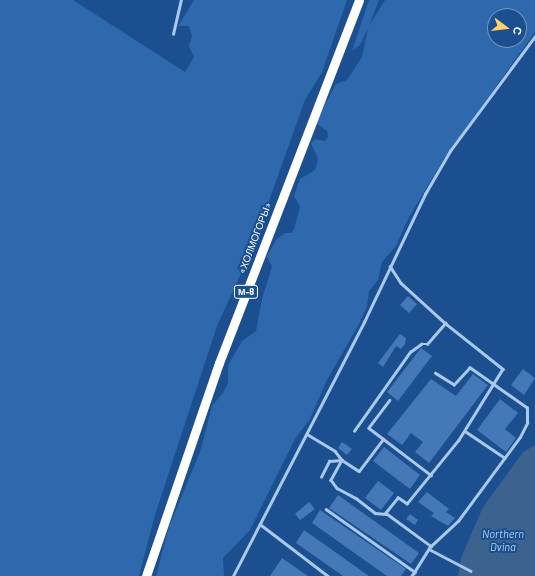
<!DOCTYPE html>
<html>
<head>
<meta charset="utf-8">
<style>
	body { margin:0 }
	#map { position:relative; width:535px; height:576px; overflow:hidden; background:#1b4f8f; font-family:Barlow,sans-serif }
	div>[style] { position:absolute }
	.green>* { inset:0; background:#2e69ad }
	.water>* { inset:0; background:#3c6290 }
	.building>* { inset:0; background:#4478b7 }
	.lane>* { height:2.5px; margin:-1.25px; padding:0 1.25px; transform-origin:1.25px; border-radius:1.25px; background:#a9c9ee }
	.highway>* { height:9px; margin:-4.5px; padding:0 4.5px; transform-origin:4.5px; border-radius:4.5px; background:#fff }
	span { translate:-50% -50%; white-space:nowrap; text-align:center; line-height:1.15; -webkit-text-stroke:4px #1b4f8f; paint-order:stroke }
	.shield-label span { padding:1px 3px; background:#1b4f8f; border:1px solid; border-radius:3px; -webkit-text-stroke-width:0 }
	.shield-label { font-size:9px; color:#fff; font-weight:700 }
	.street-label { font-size:10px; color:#fff }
	.water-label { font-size:11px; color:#b5d3f5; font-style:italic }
	.north { position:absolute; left:487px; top:8px; width:40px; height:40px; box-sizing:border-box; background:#1b4f8f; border:1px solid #7695bc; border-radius:50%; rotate:105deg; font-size:11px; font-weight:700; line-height:16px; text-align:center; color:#fff }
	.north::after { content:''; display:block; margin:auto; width:14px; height:18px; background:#ffd166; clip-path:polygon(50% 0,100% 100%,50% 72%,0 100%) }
</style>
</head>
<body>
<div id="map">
	<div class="green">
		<div style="clip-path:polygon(0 0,73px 0,185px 72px,194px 57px,189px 46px,192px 36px,189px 26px,178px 26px,194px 0,347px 0,322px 72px,305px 100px,250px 254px,217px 326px,155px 515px,139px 576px,0 576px)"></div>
		<div style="clip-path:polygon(evenodd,369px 0,379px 0,369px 26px,385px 0,535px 0,535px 32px,443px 160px,408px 219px,396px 246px,382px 262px,378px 280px,369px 291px,367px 306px,359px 324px,326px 382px,310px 419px,295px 439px,250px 530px,223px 558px,224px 576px,156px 576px,169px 527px,200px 452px,212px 406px,223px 393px,228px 383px,228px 365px,242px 341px,256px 331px,262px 299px,272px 267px,267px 256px,276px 240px,285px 233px,291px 233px,294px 229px,300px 207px,294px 196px,296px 190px,300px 179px,315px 170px,318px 159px,311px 143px,315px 139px,325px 141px,328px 137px,327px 131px,317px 124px,318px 118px,336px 84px,347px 80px,362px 57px,368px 28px,360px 45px,352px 51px,369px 0,495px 16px,519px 16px,519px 40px,495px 40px,495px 16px)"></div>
	</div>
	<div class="water">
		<div style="clip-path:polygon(535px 445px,535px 576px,458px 576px,461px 558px,483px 507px,523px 452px)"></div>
	</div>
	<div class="building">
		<div style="clip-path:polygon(408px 296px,417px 304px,409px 313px,400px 305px)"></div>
		<div style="clip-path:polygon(400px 334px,406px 338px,405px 344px,401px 349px,396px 346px,383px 367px,378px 363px)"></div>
		<div style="clip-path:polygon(421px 348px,432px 356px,398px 401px,387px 392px)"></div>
		<div style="clip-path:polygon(523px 369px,535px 378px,524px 395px,511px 385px)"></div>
		<div style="clip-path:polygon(473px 374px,488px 385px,429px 463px,415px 452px,423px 442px,411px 433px,402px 445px,387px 434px,431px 379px,456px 396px)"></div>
		<div style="clip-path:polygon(500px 399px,518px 413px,505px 429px,516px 438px,506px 452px,477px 430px)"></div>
		<div style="clip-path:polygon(342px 442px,352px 449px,347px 455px,338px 448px)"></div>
		<div style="clip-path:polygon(384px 447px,420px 475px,410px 489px,373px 461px)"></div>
		<div style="clip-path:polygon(378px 481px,394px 493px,381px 510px,365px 498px)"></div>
		<div style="clip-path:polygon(427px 492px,449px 509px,446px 512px,455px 518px,448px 526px,431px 516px,434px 513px,418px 502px)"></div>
		<div style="clip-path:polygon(338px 495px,419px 553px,411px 564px,329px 508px)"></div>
		<div style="clip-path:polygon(309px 502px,315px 509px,300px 520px,295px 514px)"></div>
		<div style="clip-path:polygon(320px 510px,406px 569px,401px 576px,387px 576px,312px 523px)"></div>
		<div style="clip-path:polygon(410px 514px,418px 520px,415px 525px,406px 519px)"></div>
		<div style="clip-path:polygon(304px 530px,369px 576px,343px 576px,296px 543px)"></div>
		<div style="clip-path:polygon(282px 558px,308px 576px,270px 576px)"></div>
	</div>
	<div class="lane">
		<div style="left:173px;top:34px;width:35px;rotate:-77deg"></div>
		<div style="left:390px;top:266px;width:20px;rotate:57deg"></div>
		<div style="left:401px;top:283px;width:59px;rotate:42.3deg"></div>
		<div style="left:445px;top:323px;width:74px;rotate:38.4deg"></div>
		<div style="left:503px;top:369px;width:84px;rotate:121.8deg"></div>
		<div style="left:459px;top:440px;width:82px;rotate:129.1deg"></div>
		<div style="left:407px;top:504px;width:11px;rotate:-146deg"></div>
		<div style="left:398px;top:498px;width:19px;rotate:129deg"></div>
		<div style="left:386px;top:513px;width:56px;rotate:36.3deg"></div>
		<div style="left:431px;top:546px;width:31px;rotate:122deg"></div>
		<div style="left:390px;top:400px;width:35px;rotate:127deg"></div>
		<div style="left:369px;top:428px;width:78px;rotate:37.2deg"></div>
		<div style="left:354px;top:431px;width:97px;rotate:-54.7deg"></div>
		<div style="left:410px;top:352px;width:14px;rotate:-36deg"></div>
		<div style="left:421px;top:344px;width:6px"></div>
		<div style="left:427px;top:344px;width:28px;rotate:-49deg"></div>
		<div style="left:465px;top:431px;width:48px;rotate:34deg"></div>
		<div style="left:307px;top:434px;width:33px;rotate:31deg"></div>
		<div style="left:335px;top:451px;width:11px;rotate:52deg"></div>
		<div style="left:342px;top:460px;width:23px;rotate:119deg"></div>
		<div style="left:331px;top:480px;width:10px;rotate:53deg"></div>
		<div style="left:337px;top:488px;width:21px;rotate:28deg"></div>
		<div style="left:356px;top:498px;width:24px;rotate:38deg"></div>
		<div style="left:375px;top:513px;width:11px;rotate:5deg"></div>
		<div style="left:321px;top:477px;width:18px;rotate:-63deg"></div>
		<div style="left:329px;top:461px;width:13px;rotate:-4deg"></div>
		<div style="left:342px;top:460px;width:20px;rotate:33deg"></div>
		<div style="left:359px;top:471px;width:40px;rotate:-53deg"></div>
		<div style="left:326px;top:509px;width:109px;rotate:35.3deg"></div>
		<div style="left:415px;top:572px;width:5px;rotate:127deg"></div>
		<div style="left:260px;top:524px;width:86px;rotate:37.4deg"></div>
		<div style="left:431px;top:546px;width:37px;rotate:-43deg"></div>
		<div style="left:458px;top:521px;width:104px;rotate:-53.6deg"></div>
		<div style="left:520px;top:437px;width:16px;rotate:-63deg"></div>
		<div style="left:527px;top:423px;width:15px;rotate:-90deg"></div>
		<div style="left:527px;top:408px;width:70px;rotate:-144.9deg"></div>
		<div style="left:470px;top:368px;width:23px;rotate:133deg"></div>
		<div style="left:454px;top:385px;width:22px;rotate:-148deg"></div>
		<div style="left:429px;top:549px;width:47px;rotate:27.6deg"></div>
		<div style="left:233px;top:576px;width:286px;rotate:-62.7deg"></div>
		<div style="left:364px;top:322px;width:142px;rotate:-64.5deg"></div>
		<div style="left:425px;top:194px;width:50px;rotate:-59.8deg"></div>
		<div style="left:450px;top:151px;width:143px;rotate:-53.5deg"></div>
	</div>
	<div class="highway">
		<div style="left:146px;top:576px;width:225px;rotate:-71.1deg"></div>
		<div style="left:219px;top:363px;width:389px;rotate:-68.9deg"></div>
	</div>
	<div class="shield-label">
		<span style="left:246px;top:292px">М-8</span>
	</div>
	<div class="street-label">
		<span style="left:255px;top:238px;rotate:-69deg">«ХОЛМОГОРЫ»</span>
	</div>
	<div class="water-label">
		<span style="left:503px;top:541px">Northern<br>Dvina</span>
	</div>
	<div class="north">С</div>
</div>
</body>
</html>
